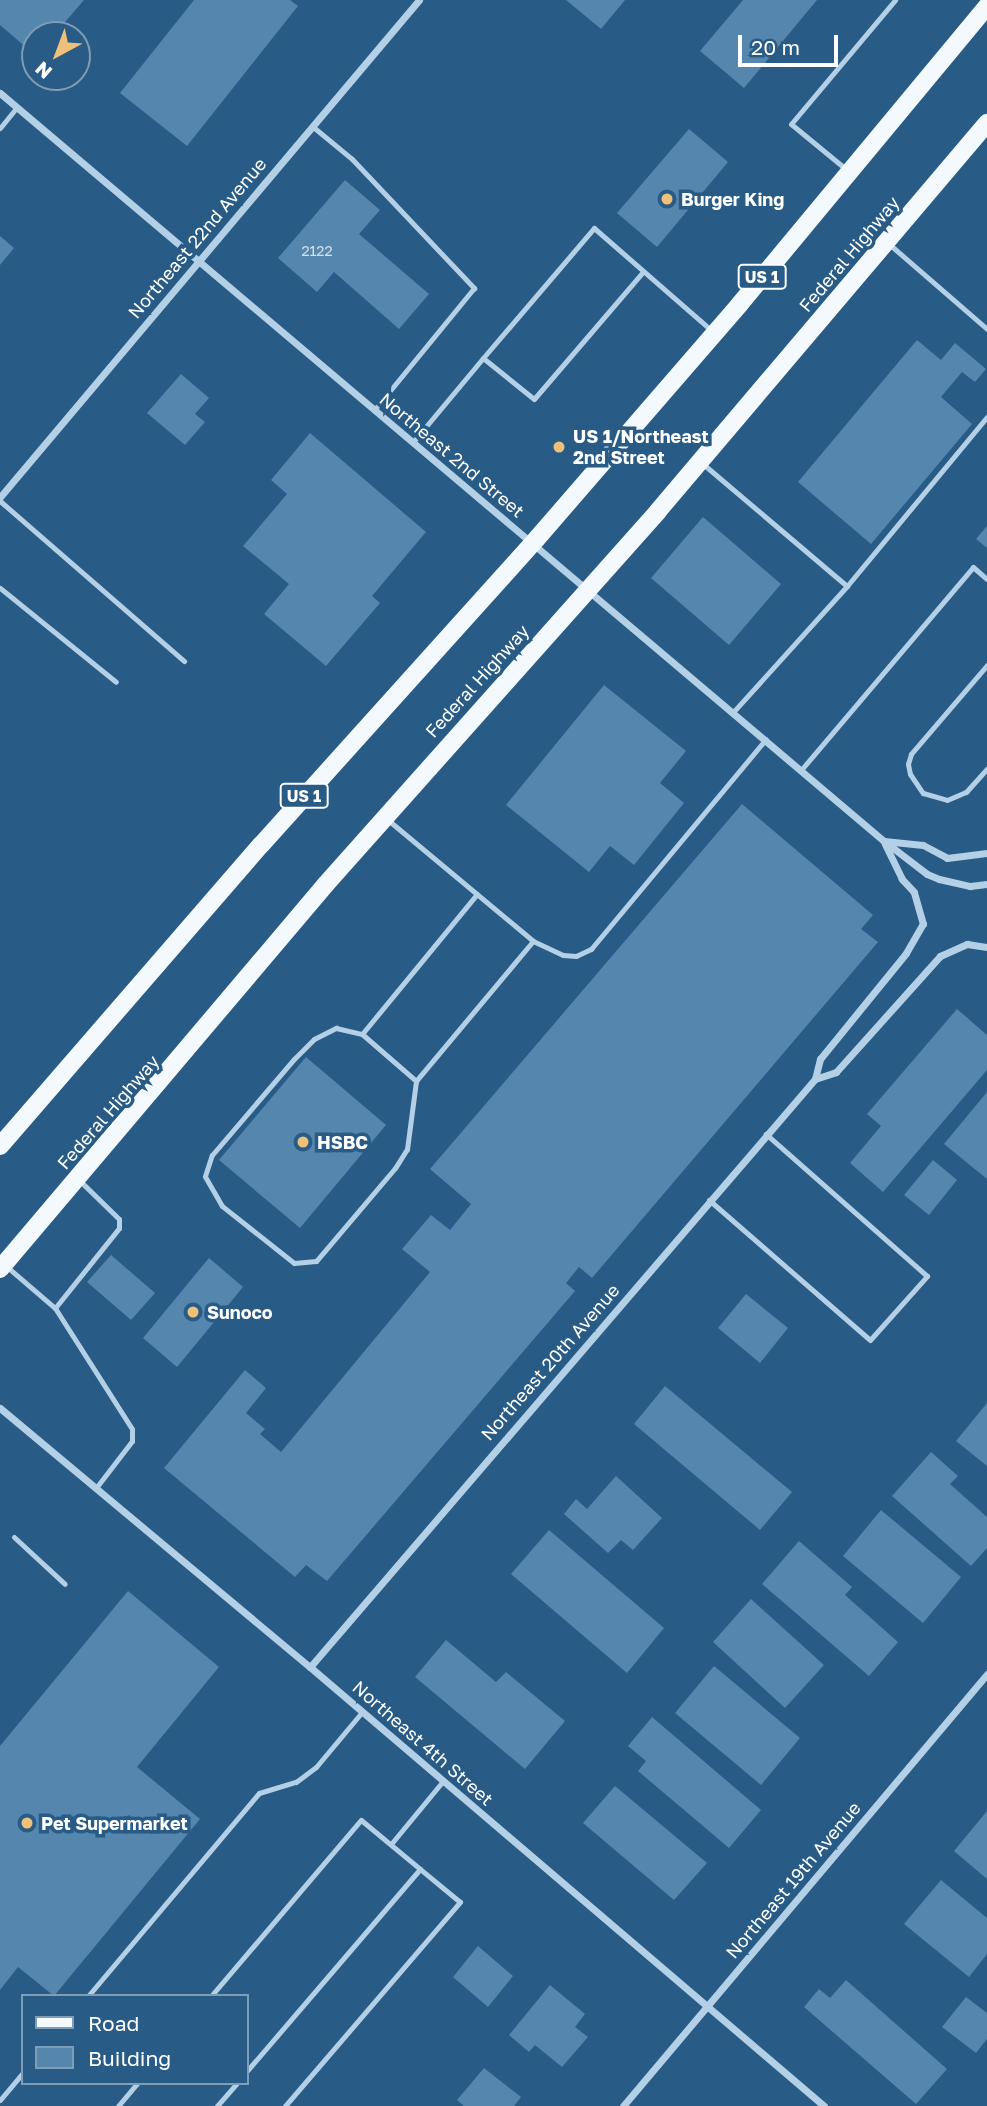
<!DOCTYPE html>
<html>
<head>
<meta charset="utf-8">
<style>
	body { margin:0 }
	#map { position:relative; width:987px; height:2106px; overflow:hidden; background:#285b85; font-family:"Golos Text",sans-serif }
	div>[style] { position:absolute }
	.building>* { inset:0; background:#5587ae }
	.service>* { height:5px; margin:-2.5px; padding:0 2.5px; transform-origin:2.5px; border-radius:2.5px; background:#b3d0e7 }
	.minor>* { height:7px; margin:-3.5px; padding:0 3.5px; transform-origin:3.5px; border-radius:3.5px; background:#b3d0e7 }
	.primary>* { height:18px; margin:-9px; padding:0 9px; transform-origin:9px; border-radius:9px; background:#f4f9fe }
	.dots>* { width:19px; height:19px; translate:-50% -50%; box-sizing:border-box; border:4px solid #285b85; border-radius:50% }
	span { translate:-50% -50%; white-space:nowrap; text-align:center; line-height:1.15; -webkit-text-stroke:7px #285b85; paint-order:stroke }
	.number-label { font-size:14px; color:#d4e1eb }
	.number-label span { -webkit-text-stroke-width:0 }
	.shield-label span { padding:2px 5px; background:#285b85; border:2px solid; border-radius:5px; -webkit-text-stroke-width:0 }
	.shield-label { font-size:16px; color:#fff; font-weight:700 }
	.poi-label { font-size:18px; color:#fff; font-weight:700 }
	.left { translate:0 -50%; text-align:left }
	.street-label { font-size:18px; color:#fff }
	.legend { position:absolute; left:21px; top:1994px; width:228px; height:91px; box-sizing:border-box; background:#285b85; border:2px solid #7e9db6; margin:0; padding:9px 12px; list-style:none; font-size:21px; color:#fff }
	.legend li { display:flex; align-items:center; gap:14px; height:35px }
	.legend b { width:35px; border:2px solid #7e9db6 }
	.north { position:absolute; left:21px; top:21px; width:70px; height:70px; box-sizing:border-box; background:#285b85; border:2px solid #7e9db6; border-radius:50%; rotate:221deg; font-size:19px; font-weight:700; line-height:28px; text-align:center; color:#fff }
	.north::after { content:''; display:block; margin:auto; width:24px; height:32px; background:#efc079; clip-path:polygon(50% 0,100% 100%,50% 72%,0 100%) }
	.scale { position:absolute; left:738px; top:35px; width:100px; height:32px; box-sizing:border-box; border:4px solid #fff; border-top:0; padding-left:9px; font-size:21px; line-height:24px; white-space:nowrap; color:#fff; -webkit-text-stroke:5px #285b85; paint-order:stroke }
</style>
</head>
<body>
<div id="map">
	<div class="building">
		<div style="clip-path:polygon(0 0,84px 0,54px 35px,35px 35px,35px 55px,0 25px)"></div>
		<div style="clip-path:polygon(194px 0,290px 0,298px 6px,187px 146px,120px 93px)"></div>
		<div style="clip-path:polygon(566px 0,625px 0,601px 29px)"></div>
		<div style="clip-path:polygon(743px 0,817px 0,744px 88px,700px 51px)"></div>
		<div style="clip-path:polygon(689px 129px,728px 162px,657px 247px,617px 213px)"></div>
		<div style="clip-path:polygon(345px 180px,380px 210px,359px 234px,429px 294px,399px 329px,334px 272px,317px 292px,278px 258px)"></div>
		<div style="clip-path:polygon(0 236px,14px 248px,0 265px)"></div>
		<div style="clip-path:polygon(917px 340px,941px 360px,955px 343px,986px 369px,975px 382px,962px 372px,941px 397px,972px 424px,871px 544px,798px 482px)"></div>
		<div style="clip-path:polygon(181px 374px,209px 398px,195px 414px,205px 422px,185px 445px,147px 413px)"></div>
		<div style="clip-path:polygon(310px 433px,426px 532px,372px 596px,380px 603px,326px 666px,264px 614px,289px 584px,243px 546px,287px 494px,271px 480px)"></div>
		<div style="clip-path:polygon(703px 517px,781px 584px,729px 645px,651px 578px)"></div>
		<div style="clip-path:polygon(987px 526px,987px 548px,976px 539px)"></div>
		<div style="clip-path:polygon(604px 685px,686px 751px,660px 783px,684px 803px,634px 865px,610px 846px,589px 872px,506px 805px)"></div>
		<div style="clip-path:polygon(742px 804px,873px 915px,861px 929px,878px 942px,592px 1278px,579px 1267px,566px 1283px,575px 1291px,327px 1581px,306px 1565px,295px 1577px,164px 1468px,245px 1370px,266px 1388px,246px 1413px,265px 1429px,260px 1434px,281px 1452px,430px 1272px,402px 1249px,431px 1215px,450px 1230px,471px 1204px,430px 1169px)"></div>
		<div style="clip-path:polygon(957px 1009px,987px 1035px,987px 1070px,883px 1192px,850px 1163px,881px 1126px,867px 1114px)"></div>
		<div style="clip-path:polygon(306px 1057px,386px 1125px,300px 1228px,219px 1160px)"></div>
		<div style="clip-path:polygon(987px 1092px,987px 1179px,944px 1144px)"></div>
		<div style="clip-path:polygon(933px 1160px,957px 1180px,929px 1215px,904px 1195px)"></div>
		<div style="clip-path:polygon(111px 1255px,155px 1293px,131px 1320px,87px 1282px)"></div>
		<div style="clip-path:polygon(209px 1258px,243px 1287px,177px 1367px,143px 1338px)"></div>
		<div style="clip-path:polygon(746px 1294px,788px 1328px,760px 1363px,718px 1328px)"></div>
		<div style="clip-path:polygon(665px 1386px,792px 1492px,760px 1530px,634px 1424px)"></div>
		<div style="clip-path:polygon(987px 1403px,987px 1466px,956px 1441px)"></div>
		<div style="clip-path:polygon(931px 1452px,958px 1476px,950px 1484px,987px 1517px,987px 1548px,971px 1566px,892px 1496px)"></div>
		<div style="clip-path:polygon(616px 1476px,662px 1518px,633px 1550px,621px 1540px,608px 1553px,564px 1514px,576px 1499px,587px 1509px)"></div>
		<div style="clip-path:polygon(881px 1510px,961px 1577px,923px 1623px,843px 1556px)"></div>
		<div style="clip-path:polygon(549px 1530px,664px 1628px,627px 1673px,511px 1574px)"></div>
		<div style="clip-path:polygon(799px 1541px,852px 1587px,845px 1595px,898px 1642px,869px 1676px,762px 1584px)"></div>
		<div style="clip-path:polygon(128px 1591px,219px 1667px,137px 1767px,200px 1819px,54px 1996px,18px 1967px,0 1990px,0 1746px)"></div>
		<div style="clip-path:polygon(751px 1599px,824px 1665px,785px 1708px,713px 1642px)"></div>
		<div style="clip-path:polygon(446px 1640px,496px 1682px,506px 1672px,565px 1721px,525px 1769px,415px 1677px)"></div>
		<div style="clip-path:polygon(714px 1666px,800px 1738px,761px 1785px,675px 1713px)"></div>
		<div style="clip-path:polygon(652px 1717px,761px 1810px,729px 1848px,638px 1771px,646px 1761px,628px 1746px)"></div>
		<div style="clip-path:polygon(615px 1786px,707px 1863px,674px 1900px,583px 1823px)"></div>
		<div style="clip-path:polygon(987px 1811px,987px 1879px,954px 1851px)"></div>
		<div style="clip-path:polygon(941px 1880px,987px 1918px,987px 1954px,969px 1977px,904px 1924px)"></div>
		<div style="clip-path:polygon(478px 1946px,513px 1976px,488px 2007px,453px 1977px)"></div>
		<div style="clip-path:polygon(846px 1980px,947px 2069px,916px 2104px,804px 2007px,819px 1989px,830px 1998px)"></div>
		<div style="clip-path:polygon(550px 1985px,585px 2014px,575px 2027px,588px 2037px,562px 2067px,535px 2045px,529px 2052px,509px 2035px)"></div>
		<div style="clip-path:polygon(966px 1997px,987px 2013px,987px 2039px,976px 2053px,942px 2027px)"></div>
		<div style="clip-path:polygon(484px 2068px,521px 2097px,514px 2106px,464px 2106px,457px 2100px)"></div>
	</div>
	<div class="service">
		<div style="left:312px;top:126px;width:52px;rotate:39.5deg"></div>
		<div style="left:352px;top:159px;width:178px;rotate:46.6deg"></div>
		<div style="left:474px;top:288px;width:158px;rotate:129.3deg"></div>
		<div style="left:0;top:128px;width:27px;rotate:-51deg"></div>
		<div style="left:847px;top:170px;width:72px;rotate:-140.6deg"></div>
		<div style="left:791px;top:124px;width:162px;rotate:-50deg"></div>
		<div style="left:889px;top:244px;width:130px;rotate:40.9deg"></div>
		<div style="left:483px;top:358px;width:171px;rotate:-49.5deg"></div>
		<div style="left:594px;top:228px;width:155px;rotate:41.1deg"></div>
		<div style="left:413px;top:442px;width:109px;rotate:-50.2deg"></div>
		<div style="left:483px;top:358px;width:65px;rotate:38.8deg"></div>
		<div style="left:534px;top:399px;width:167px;rotate:-49.4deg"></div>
		<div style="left:703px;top:464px;width:189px;rotate:40.3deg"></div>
		<div style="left:847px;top:586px;width:169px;rotate:132.1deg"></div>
		<div style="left:0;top:501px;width:244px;rotate:41deg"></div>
		<div style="left:847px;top:586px;width:219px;rotate:-50.4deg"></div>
		<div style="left:0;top:588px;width:149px;rotate:39deg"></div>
		<div style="left:987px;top:665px;width:117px;rotate:130.5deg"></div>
		<div style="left:911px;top:754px;width:10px;rotate:107deg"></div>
		<div style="left:908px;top:764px;width:10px;rotate:79deg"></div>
		<div style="left:910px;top:774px;width:23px;rotate:56deg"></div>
		<div style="left:923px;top:793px;width:25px;rotate:16deg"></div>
		<div style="left:947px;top:800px;width:21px;rotate:-23deg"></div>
		<div style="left:966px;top:792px;width:31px;rotate:-48deg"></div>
		<div style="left:801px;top:770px;width:266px;rotate:-49.7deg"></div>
		<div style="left:973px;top:567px;width:18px;rotate:41deg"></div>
		<div style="left:388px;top:820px;width:189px;rotate:39.8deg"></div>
		<div style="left:533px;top:941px;width:182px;rotate:129.9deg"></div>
		<div style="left:533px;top:941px;width:33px;rotate:25deg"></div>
		<div style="left:563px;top:955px;width:13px;rotate:4deg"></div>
		<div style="left:576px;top:956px;width:17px;rotate:-25deg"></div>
		<div style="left:591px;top:949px;width:273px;rotate:-50.2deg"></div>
		<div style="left:336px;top:1028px;width:27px;rotate:13deg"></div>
		<div style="left:362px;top:1034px;width:72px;rotate:41deg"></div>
		<div style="left:416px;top:1081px;width:69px;rotate:97.5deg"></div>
		<div style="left:407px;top:1149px;width:22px;rotate:122deg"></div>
		<div style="left:395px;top:1168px;width:122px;rotate:130.3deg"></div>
		<div style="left:316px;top:1261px;width:22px;rotate:175deg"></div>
		<div style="left:294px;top:1263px;width:92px;rotate:-141.6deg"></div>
		<div style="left:222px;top:1206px;width:34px;rotate:-120deg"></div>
		<div style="left:205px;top:1176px;width:22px;rotate:-72deg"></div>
		<div style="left:212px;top:1155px;width:126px;rotate:-49.5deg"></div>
		<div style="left:294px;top:1059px;width:28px;rotate:-45deg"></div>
		<div style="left:314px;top:1039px;width:25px;rotate:-27deg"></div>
		<div style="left:362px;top:1034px;width:181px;rotate:-50.6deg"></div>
		<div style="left:709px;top:1200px;width:213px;rotate:41deg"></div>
		<div style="left:870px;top:1340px;width:86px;rotate:-48.3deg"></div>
		<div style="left:927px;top:1276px;width:215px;rotate:-138.6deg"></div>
		<div style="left:6px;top:1266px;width:65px;rotate:40.6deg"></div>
		<div style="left:55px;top:1308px;width:102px;rotate:-51.3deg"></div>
		<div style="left:119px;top:1228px;width:9px;rotate:-90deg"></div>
		<div style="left:119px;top:1219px;width:56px;rotate:-135.7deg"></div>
		<div style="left:55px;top:1308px;width:143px;rotate:57.5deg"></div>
		<div style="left:132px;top:1429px;width:12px;rotate:90deg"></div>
		<div style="left:132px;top:1441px;width:59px;rotate:127.5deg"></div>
		<div style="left:14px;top:1537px;width:69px;rotate:42.7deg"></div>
		<div style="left:391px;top:1844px;width:82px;rotate:-50.5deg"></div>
		<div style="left:88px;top:1996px;width:265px;rotate:-49.9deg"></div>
		<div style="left:259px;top:1793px;width:39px;rotate:-17deg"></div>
		<div style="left:296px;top:1782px;width:25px;rotate:-37deg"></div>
		<div style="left:316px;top:1767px;width:72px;rotate:-50.1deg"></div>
		<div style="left:211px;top:1996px;width:231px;rotate:-49.6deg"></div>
		<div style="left:361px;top:1820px;width:77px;rotate:39.7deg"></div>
		<div style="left:420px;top:1869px;width:266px;rotate:130.6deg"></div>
		<div style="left:0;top:2100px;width:35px;rotate:-50deg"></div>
		<div style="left:118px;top:2106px;width:30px;rotate:-50deg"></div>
		<div style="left:217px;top:2106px;width:30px;rotate:-49deg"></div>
		<div style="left:285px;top:2106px;width:269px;rotate:-49.4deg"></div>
		<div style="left:460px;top:1902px;width:52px;rotate:-140.5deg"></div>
	</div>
	<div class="minor">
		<div style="left:0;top:93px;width:1158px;rotate:40.24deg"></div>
		<div style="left:884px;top:841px;width:54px;rotate:37.5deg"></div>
		<div style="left:927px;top:874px;width:13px;rotate:23deg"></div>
		<div style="left:939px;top:879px;width:32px;rotate:13deg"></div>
		<div style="left:970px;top:886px;width:17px;rotate:-7deg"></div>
		<div style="left:0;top:497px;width:650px;rotate:-49.87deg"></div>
		<div style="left:884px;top:841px;width:39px;rotate:6deg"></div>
		<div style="left:923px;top:845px;width:27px;rotate:28deg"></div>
		<div style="left:947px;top:858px;width:40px;rotate:-7.1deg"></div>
		<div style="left:815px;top:1079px;width:21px;rotate:-76deg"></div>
		<div style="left:820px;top:1059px;width:136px;rotate:-50.9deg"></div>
		<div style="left:906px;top:953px;width:34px;rotate:-60deg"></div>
		<div style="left:923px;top:924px;width:33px;rotate:-106deg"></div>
		<div style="left:914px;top:892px;width:18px;rotate:-133deg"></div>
		<div style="left:902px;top:879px;width:39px;rotate:-116deg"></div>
		<div style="left:0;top:1408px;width:404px;rotate:39.9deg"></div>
		<div style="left:310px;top:1667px;width:676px;rotate:40.5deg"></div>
		<div style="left:310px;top:1667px;width:775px;rotate:-49.34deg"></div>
		<div style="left:815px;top:1079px;width:22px;rotate:-18deg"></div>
		<div style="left:836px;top:1072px;width:156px;rotate:-48.1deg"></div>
		<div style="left:940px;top:956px;width:30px;rotate:-24deg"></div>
		<div style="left:967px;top:944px;width:20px;rotate:9deg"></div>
		<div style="left:623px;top:2106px;width:565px;rotate:-49.88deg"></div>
	</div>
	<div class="primary">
		<div style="left:0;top:1146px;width:398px;rotate:-49.1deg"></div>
		<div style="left:261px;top:845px;width:406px;rotate:-48deg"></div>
		<div style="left:533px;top:543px;width:315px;rotate:-49.1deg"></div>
		<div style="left:739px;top:305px;width:388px;rotate:-50.3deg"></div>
		<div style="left:0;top:1269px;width:504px;rotate:-49.74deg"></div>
		<div style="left:326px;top:884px;width:499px;rotate:-48.3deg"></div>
		<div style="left:658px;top:511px;width:509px;rotate:-49.7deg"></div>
	</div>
	<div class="dots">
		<div style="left:667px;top:199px;background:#efc079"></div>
		<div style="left:559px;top:447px;background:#efc079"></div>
		<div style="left:303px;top:1142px;background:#efc079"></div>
		<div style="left:193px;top:1312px;background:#efc079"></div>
		<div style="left:27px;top:1823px;background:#efc079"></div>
	</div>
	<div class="number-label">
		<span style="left:317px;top:251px">2122</span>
	</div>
	<div class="shield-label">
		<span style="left:762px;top:277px">US 1</span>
		<span style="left:304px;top:796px">US 1</span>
	</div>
	<div class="poi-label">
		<span class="left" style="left:681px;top:199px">Burger King</span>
		<span class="left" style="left:573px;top:447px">US 1/Northeast<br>2nd Street</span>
		<span class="left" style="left:317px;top:1142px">HSBC</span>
		<span class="left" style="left:207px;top:1312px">Sunoco</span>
		<span class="left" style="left:41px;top:1823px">Pet Supermarket</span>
	</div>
	<div class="street-label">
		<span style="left:197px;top:238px;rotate:-50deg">Northeast 22nd Avenue</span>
		<span style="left:849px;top:254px;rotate:-50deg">Federal Highway</span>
		<span style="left:452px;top:455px;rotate:40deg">Northeast 2nd Street</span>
		<span style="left:477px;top:681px;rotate:-48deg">Federal Highway</span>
		<span style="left:108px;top:1112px;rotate:-49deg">Federal Highway</span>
		<span style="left:550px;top:1362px;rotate:-49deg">Northeast 20th Avenue</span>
		<span style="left:423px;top:1743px;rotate:41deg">Northeast 4th Street</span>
		<span style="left:793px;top:1880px;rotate:-50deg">Northeast 19th Avenue</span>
	</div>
	<ul class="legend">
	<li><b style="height:9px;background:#f4f9fe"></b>Road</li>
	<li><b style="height:19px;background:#5587ae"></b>Building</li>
	</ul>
	<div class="north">N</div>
	<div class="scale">20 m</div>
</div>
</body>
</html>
